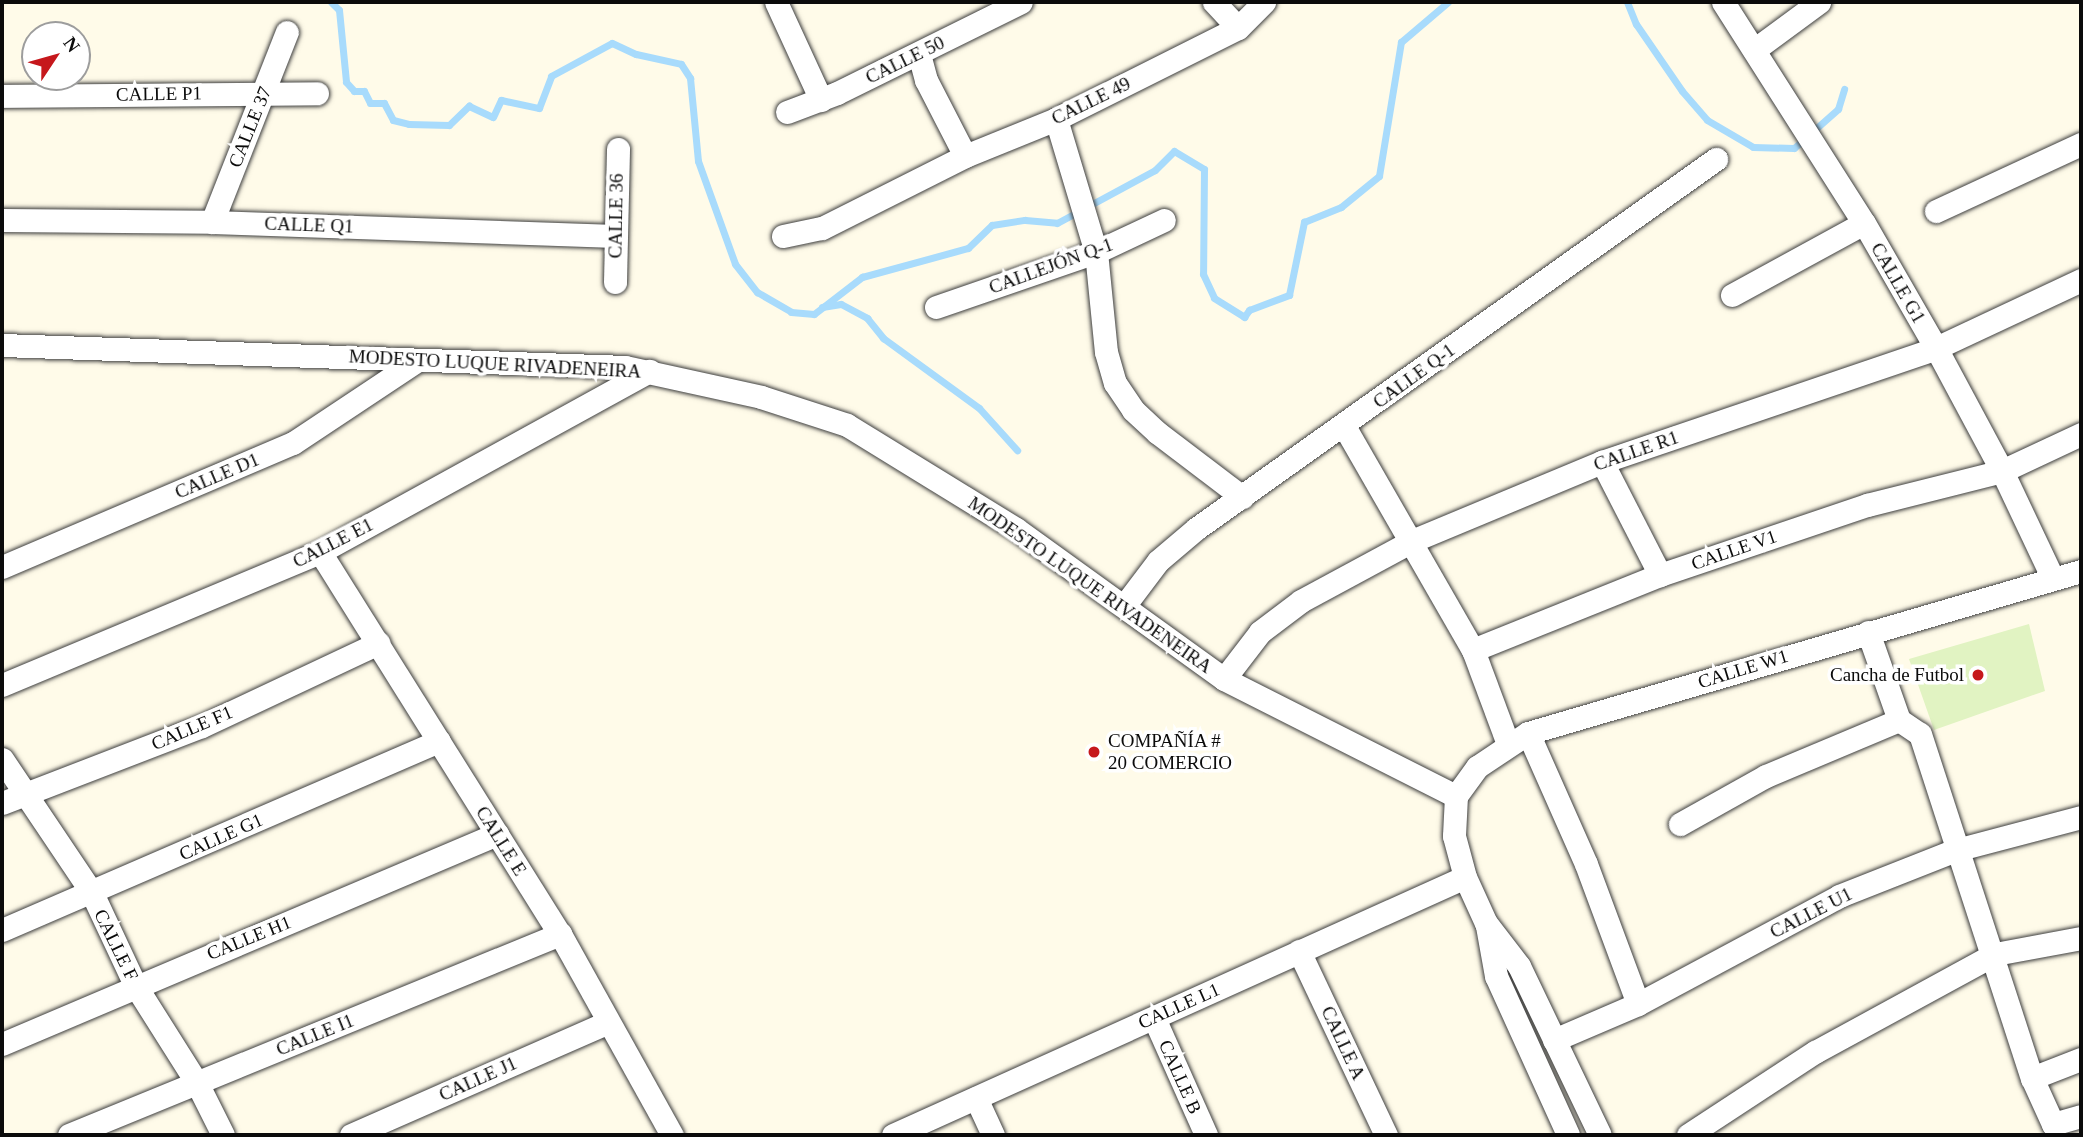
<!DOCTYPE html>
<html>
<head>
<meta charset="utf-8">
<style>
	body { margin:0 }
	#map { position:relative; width:2083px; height:1137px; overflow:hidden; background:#fffbe9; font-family:"Times New Roman",serif }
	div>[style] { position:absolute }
	.pitch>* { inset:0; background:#e1f3c2 }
	.stream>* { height:7px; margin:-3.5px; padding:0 3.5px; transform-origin:3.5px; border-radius:3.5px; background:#a8dbfc }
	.roads { filter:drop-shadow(0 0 2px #3e3e3e) drop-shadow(0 0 2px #3e3e3e) }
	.minor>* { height:23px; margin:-11.5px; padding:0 11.5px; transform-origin:11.5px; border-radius:11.5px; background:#fff }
	.dots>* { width:19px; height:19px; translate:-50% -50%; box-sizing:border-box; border:4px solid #fff; border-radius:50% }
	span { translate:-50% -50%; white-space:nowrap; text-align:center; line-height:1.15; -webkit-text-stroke:7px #fff; paint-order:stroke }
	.street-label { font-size:19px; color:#0b0b0b }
	.poi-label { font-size:19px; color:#0b0b0b }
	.right { translate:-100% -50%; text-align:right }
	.left { translate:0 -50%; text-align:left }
	.frame { position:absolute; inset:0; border:4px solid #0b0b0b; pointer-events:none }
	.north { position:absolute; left:21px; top:21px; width:70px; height:70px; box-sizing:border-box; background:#fff; border:2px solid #9d9d9d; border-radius:50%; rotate:54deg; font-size:19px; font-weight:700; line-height:28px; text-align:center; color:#0b0b0b }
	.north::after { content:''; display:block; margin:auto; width:24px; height:32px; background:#c6181c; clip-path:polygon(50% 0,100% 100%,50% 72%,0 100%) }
</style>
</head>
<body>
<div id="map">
	<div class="pitch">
		<div style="clip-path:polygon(2029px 624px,2045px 691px,1934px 730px,1909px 659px)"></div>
	</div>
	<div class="stream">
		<div style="left:331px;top:2px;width:11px;rotate:45deg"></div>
		<div style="left:339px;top:10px;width:72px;rotate:84.4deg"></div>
		<div style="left:346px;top:82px;width:12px;rotate:48deg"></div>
		<div style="left:354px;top:91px;width:10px"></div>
		<div style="left:364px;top:91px;width:13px;rotate:63deg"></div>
		<div style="left:370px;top:103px;width:14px"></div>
		<div style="left:384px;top:103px;width:19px;rotate:62deg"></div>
		<div style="left:393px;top:120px;width:16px;rotate:14deg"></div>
		<div style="left:409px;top:124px;width:40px;rotate:1.4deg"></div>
		<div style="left:449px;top:125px;width:28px;rotate:-44deg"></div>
		<div style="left:469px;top:106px;width:26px;rotate:25deg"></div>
		<div style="left:493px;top:117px;width:19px;rotate:-65deg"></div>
		<div style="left:501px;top:100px;width:39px;rotate:12deg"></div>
		<div style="left:539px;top:108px;width:34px;rotate:-69deg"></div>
		<div style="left:551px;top:76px;width:69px;rotate:-28.4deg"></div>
		<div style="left:612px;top:43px;width:26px;rotate:25deg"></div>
		<div style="left:636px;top:54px;width:46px;rotate:12.5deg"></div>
		<div style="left:681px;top:64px;width:17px;rotate:57deg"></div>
		<div style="left:690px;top:78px;width:83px;rotate:84.5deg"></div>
		<div style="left:698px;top:161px;width:109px;rotate:70.2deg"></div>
		<div style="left:735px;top:264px;width:36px;rotate:52deg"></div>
		<div style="left:757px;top:292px;width:39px;rotate:30deg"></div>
		<div style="left:791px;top:312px;width:23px;rotate:5deg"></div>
		<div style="left:814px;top:314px;width:61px;rotate:-37.6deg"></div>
		<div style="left:862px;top:277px;width:110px;rotate:-15.3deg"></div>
		<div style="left:968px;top:248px;width:33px;rotate:-44deg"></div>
		<div style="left:992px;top:225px;width:33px;rotate:-9deg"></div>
		<div style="left:1025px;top:220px;width:32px;rotate:5deg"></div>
		<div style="left:1057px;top:223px;width:111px;rotate:-28.4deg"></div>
		<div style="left:1155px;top:170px;width:27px;rotate:-45deg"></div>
		<div style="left:1174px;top:151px;width:35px;rotate:31deg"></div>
		<div style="left:1204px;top:169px;width:105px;rotate:90.5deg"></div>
		<div style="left:1203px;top:274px;width:26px;rotate:65deg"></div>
		<div style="left:1214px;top:298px;width:36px;rotate:32deg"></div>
		<div style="left:1244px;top:317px;width:9px;rotate:-54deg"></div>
		<div style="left:1249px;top:310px;width:43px;rotate:-20.6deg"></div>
		<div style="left:1289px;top:295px;width:75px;rotate:-78.4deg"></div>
		<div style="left:1304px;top:222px;width:40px;rotate:-22deg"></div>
		<div style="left:1341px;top:207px;width:49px;rotate:-39.2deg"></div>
		<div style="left:1379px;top:176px;width:136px;rotate:-80.7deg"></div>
		<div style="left:1401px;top:42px;width:62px;rotate:-40.4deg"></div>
		<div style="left:1627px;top:2px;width:24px;rotate:68deg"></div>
		<div style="left:1636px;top:24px;width:81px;rotate:55.5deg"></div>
		<div style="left:1682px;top:91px;width:38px;rotate:49deg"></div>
		<div style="left:1707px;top:120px;width:53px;rotate:30.4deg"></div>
		<div style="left:1753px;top:147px;width:41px;rotate:1.4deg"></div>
		<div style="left:1794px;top:148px;width:59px;rotate:-41.6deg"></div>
		<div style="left:1838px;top:109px;width:21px;rotate:-73deg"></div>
		<div style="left:822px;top:307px;width:19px;rotate:-9deg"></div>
		<div style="left:841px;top:304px;width:30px;rotate:28deg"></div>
		<div style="left:867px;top:318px;width:26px;rotate:51deg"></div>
		<div style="left:883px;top:338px;width:119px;rotate:36.1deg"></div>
		<div style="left:979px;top:408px;width:57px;rotate:47.9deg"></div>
	</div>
	<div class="roads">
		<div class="minor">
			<div style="left:776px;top:2px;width:108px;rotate:65.3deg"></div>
			<div style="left:1214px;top:2px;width:35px;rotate:47deg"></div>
			<div style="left:1723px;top:2px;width:262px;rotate:57.5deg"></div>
			<div style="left:1864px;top:223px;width:144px;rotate:60.1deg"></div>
			<div style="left:1936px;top:348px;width:140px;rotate:61.8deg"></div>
			<div style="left:2002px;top:471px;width:117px;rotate:64.7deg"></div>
			<div style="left:1754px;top:50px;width:81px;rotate:-36.4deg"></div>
			<div style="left:919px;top:54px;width:27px;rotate:75deg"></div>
			<div style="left:926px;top:80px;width:85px;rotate:62.8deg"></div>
			<div style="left:2px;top:96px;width:315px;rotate:-0.5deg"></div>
			<div style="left:787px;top:112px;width:53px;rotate:-20.8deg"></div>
			<div style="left:837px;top:93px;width:205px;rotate:-26.3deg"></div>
			<div style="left:1056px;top:119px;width:139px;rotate:73.3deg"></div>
			<div style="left:1096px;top:252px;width:100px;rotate:84.3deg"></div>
			<div style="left:1106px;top:352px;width:32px;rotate:74deg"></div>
			<div style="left:1115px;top:383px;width:32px;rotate:56deg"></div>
			<div style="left:1133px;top:410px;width:34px;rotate:43deg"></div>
			<div style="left:1158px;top:433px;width:106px;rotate:37.3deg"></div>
			<div style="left:1936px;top:211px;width:160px;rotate:-24.8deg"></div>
			<div style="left:2px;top:220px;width:210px;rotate:0.5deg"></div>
			<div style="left:212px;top:222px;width:404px;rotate:2deg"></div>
			<div style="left:212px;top:222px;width:204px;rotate:-68.5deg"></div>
			<div style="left:783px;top:236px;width:40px;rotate:-12deg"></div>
			<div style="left:822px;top:228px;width:160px;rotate:-26.7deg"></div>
			<div style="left:965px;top:156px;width:98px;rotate:-22.1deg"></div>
			<div style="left:1056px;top:119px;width:203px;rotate:-26.6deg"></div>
			<div style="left:1238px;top:28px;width:37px;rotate:-45deg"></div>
			<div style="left:615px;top:282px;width:133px;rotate:-88.7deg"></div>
			<div style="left:1732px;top:295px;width:150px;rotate:-28.6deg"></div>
			<div style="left:936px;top:307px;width:169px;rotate:-19deg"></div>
			<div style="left:1096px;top:252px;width:75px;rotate:-25.2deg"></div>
			<div style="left:2px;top:345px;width:623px;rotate:2.02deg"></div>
			<div style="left:625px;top:367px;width:139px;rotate:12.4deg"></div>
			<div style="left:761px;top:397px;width:90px;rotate:18deg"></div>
			<div style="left:847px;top:425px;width:198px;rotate:31.6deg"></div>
			<div style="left:1016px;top:529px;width:256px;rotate:35.8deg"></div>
			<div style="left:1224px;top:679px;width:260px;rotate:26.8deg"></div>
			<div style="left:1344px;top:426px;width:258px;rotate:60.1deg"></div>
			<div style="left:1473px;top:650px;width:100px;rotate:69.6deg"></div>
			<div style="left:1602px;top:462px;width:127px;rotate:62.8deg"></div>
			<div style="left:320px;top:552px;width:451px;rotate:57.9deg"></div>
			<div style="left:560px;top:934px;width:230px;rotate:60.9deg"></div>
			<div style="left:2px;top:567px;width:316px;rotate:-23.1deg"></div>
			<div style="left:293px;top:443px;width:150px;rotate:-33.6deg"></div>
			<div style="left:1124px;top:606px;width:56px;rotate:-52.9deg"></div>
			<div style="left:1158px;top:561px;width:51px;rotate:-40.2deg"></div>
			<div style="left:1197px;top:528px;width:637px;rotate:-35.41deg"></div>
			<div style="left:1868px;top:632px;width:93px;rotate:70.6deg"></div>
			<div style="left:1899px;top:720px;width:25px;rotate:34deg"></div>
			<div style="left:1920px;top:734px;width:362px;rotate:72deg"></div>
			<div style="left:2032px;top:1078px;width:51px;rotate:65.5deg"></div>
			<div style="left:2053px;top:1124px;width:29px;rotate:-16deg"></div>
			<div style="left:1473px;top:650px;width:201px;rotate:-21.9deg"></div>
			<div style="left:1660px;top:575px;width:219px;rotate:-18.7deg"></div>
			<div style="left:1867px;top:505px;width:139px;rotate:-14.1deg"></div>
			<div style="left:2002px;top:471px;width:87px;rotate:-25.1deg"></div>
			<div style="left:1224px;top:679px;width:59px;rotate:-52.5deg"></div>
			<div style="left:1260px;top:632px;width:51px;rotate:-37.1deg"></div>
			<div style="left:1301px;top:601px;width:126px;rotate:-28.4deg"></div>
			<div style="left:1412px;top:541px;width:206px;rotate:-22.6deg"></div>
			<div style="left:1602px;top:462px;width:353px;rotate:-18.8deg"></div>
			<div style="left:1936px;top:348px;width:160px;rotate:-25.1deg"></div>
			<div style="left:2px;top:685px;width:345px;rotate:-22.7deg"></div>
			<div style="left:320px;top:552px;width:376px;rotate:-28.8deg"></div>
			<div style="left:1528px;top:733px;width:143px;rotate:66.1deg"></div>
			<div style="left:1586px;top:864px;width:149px;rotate:69.6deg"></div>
			<div style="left:2px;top:759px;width:161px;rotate:56.1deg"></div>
			<div style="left:92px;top:893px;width:102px;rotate:64.9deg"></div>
			<div style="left:135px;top:985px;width:116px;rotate:57.7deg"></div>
			<div style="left:197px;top:1083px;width:58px;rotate:63.4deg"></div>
			<div style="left:1456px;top:796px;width:36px;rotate:-54deg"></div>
			<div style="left:1477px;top:767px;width:61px;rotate:-33.7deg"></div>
			<div style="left:1528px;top:733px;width:576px;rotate:-16.33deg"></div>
			<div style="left:1456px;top:796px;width:40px;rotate:92.9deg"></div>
			<div style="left:1454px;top:836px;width:42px;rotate:75deg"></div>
			<div style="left:1465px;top:877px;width:51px;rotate:65.5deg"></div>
			<div style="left:1486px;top:923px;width:54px;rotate:52.5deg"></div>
			<div style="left:1519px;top:966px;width:187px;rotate:64.4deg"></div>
			<div style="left:2px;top:803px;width:214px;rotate:-21.1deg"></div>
			<div style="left:202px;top:726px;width:195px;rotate:-25.2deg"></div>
			<div style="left:1680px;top:824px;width:98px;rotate:-29.2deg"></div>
			<div style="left:1766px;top:776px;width:144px;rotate:-22.8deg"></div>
			<div style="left:1487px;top:926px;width:51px;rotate:79.8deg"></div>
			<div style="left:1496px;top:976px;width:175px;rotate:65.6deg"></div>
			<div style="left:2px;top:930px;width:476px;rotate:-23.4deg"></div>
			<div style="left:1299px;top:951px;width:204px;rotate:64.7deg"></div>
			<div style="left:1154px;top:1018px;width:128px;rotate:66deg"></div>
			<div style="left:1554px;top:1040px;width:91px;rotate:-23.2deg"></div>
			<div style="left:1638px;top:1004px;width:228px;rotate:-28.2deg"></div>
			<div style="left:1839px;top:896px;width:126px;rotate:-21.5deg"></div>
			<div style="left:1956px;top:850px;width:129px;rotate:-14.8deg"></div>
			<div style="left:2px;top:1044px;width:538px;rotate:-22.99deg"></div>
			<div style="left:2032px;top:1078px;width:53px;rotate:-21.2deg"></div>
			<div style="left:976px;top:1098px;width:41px;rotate:65.3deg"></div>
			<div style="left:69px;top:1135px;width:531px;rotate:-22.26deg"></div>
			<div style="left:351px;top:1135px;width:279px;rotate:-23.7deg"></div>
			<div style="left:893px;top:1135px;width:627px;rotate:-24.28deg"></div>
			<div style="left:1688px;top:1135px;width:152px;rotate:-33.2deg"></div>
			<div style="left:1815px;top:1052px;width:205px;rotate:-28.6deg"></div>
			<div style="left:1995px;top:954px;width:87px;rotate:-10.5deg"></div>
		</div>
	</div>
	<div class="dots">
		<div style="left:1978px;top:675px;background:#c6181c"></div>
		<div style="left:1094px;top:752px;background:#c6181c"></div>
	</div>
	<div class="street-label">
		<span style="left:905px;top:60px;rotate:-26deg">CALLE 50</span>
		<span style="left:159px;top:94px;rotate:-1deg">CALLE P1</span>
		<span style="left:1091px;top:101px;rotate:-26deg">CALLE 49</span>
		<span style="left:250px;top:127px;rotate:-68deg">CALLE 37</span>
		<span style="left:616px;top:216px;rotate:-89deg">CALLE 36</span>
		<span style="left:309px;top:225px;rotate:2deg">CALLE Q1</span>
		<span style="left:1051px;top:266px;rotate:-20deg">CALLEJÓN Q-1</span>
		<span style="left:1898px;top:283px;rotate:60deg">CALLE G1</span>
		<span style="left:495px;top:364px;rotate:3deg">MODESTO LUQUE RIVADENEIRA</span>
		<span style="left:1414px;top:376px;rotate:-36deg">CALLE Q-1</span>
		<span style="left:1636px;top:451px;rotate:-19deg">CALLE R1</span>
		<span style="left:217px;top:476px;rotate:-23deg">CALLE D1</span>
		<span style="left:333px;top:543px;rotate:-27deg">CALLE E1</span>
		<span style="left:1734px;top:550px;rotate:-19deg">CALLE V1</span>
		<span style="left:1090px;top:585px;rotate:35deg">MODESTO LUQUE RIVADENEIRA</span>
		<span style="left:1743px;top:669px;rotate:-17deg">CALLE W1</span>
		<span style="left:192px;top:728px;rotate:-23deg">CALLE F1</span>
		<span style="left:221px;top:837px;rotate:-24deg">CALLE G1</span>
		<span style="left:501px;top:841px;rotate:58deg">CALLE E</span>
		<span style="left:1811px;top:913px;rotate:-27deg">CALLE U1</span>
		<span style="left:249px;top:938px;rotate:-22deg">CALLE H1</span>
		<span style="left:116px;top:945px;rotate:64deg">CALLE F</span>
		<span style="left:1179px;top:1006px;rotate:-24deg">CALLE L1</span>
		<span style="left:315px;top:1035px;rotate:-22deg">CALLE I1</span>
		<span style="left:1343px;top:1043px;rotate:65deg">CALLE A</span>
		<span style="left:1180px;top:1077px;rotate:66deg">CALLE B</span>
		<span style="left:478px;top:1079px;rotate:-24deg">CALLE J1</span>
	</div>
	<div class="poi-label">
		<span class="right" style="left:1964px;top:675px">Cancha de Futbol</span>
		<span class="left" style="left:1108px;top:752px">COMPAÑÍA #<br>20 COMERCIO</span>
	</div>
	<div class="frame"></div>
	<div class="north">N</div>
</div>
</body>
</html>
